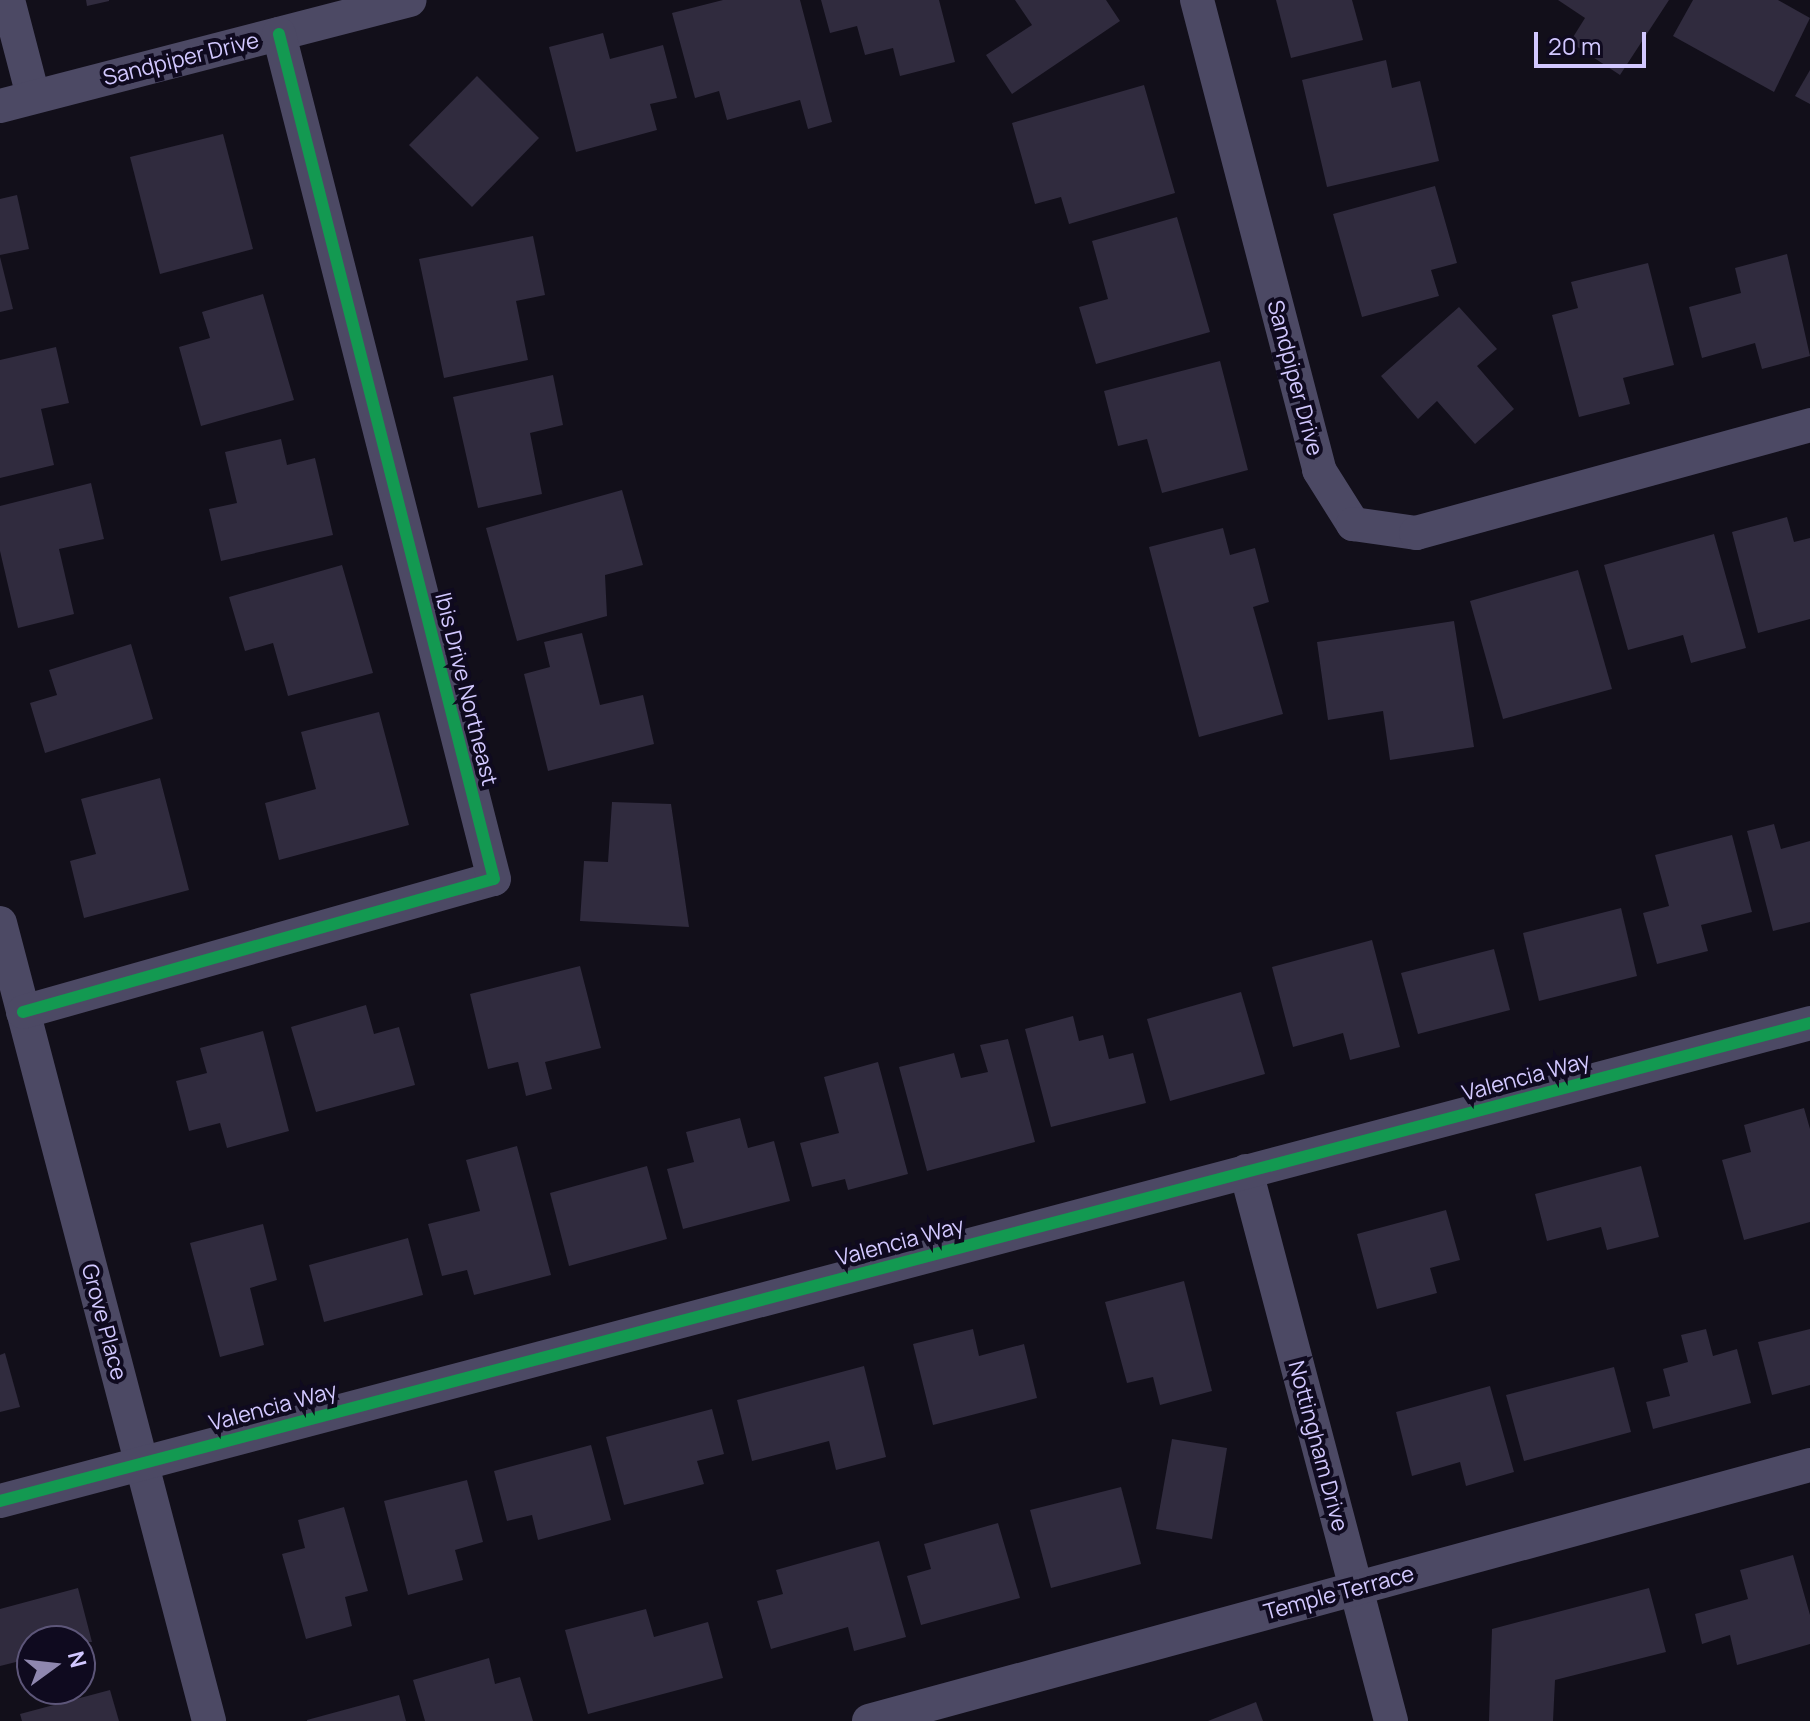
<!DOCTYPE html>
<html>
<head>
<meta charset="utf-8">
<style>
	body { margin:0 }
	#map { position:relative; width:1810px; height:1721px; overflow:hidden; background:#120f1a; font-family:Manrope,sans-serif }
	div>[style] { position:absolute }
	.building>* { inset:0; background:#302b3e }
	.minor>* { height:34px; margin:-17px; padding:0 17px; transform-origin:17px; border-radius:17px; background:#4c4964 }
	.cycleway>* { height:12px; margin:-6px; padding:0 6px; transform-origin:6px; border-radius:6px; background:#139951 }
	span { translate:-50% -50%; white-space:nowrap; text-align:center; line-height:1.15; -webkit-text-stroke:8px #0f0a1f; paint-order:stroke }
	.street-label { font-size:22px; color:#d2c8ff }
	.north { position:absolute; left:16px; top:1625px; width:80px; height:80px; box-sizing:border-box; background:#0f0a1f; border:2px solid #5d5679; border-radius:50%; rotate:75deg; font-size:22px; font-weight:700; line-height:32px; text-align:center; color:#d2c8ff }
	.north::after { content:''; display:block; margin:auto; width:28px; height:36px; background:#8f87af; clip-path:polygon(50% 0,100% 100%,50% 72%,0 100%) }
	.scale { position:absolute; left:1534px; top:32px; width:112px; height:36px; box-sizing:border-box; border:4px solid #d2c8ff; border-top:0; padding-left:10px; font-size:24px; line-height:28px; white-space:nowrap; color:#d2c8ff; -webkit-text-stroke:6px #0f0a1f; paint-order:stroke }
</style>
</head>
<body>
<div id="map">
	<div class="building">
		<div style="clip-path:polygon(86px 0,109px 0,109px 1px,87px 6px)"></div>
		<div style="clip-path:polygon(723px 0,800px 0,832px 122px,808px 129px,800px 100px,727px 120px,719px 91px,695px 98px,672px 13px)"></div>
		<div style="clip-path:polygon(821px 0,939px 0,955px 62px,900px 76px,893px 48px,865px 55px,857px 26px,830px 33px)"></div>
		<div style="clip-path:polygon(1015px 0,1106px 0,1120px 21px,1012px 94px,986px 55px,1032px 25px)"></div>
		<div style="clip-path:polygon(1276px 0,1352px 0,1363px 40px,1291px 58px)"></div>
		<div style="clip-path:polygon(1558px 0,1669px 0,1620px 75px,1570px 42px,1585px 18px)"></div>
		<div style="clip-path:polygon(1693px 0,1778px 0,1810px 18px,1774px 92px,1673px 36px)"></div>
		<div style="clip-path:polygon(603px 33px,610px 59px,663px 45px,677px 98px,650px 104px,657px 130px,576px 152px,549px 47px)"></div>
		<div style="clip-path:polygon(1386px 60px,1392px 88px,1420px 81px,1439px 161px,1327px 187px,1302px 80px)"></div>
		<div style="clip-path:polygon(1810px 70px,1810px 104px,1795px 96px)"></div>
		<div style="clip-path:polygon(477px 76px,539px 138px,472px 207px,409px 145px)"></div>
		<div style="clip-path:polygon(1144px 85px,1175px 193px,1069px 224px,1061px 197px,1035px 204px,1012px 123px)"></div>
		<div style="clip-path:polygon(223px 134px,253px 249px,160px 274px,130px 157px)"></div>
		<div style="clip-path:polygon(1435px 186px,1457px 263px,1431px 270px,1439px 296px,1362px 317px,1333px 214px)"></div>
		<div style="clip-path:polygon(17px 195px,29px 249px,0 255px,0 199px)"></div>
		<div style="clip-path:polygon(1177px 217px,1210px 332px,1096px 364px,1079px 307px,1108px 299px,1092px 241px)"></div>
		<div style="clip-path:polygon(533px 236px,545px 295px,516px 301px,528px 360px,444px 378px,419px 259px)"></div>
		<div style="clip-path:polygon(1787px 254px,1810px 356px,1762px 369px,1755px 343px,1702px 358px,1689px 307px,1741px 293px,1735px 268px)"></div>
		<div style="clip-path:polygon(0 257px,13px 309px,0 312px)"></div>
		<div style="clip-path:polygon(1648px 263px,1674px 365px,1623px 378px,1630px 404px,1579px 417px,1552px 315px,1578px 308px,1571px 282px)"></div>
		<div style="clip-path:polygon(263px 294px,294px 400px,201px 426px,179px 347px,210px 338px,202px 312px)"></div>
		<div style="clip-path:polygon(1459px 307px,1497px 349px,1477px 366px,1514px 409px,1475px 444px,1437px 401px,1418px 419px,1381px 376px)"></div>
		<div style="clip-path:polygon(56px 347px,69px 403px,41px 409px,54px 465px,0 478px,0 360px)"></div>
		<div style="clip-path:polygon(1220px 361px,1248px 470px,1162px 493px,1147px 439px,1118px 446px,1104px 391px)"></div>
		<div style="clip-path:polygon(553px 375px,563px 425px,530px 433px,542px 494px,478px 508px,453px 397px)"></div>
		<div style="clip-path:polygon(281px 439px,287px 465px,315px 458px,333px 535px,221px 561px,209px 509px,237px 503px,225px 452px)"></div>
		<div style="clip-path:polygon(91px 483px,104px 539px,59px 549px,74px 614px,18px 628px,0 551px,0 506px)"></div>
		<div style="clip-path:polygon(622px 490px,643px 565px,605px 575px,607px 616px,517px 641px,486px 528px)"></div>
		<div style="clip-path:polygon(1787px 517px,1794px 542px,1810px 538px,1810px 619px,1758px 633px,1732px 532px)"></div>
		<div style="clip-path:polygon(1223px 528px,1230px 555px,1255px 548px,1269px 602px,1253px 607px,1283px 714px,1199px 737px,1149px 547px)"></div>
		<div style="clip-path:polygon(1714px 534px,1746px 648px,1691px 663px,1683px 635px,1628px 650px,1604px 565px)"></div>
		<div style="clip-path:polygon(342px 565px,373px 673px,288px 696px,273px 643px,245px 651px,229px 597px)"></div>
		<div style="clip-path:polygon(1578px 570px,1612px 689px,1503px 719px,1470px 601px)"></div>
		<div style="clip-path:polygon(1454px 621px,1474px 747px,1390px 760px,1383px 711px,1328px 720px,1317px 642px)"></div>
		<div style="clip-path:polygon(582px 633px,600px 705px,643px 695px,654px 744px,548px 771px,524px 674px,550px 667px,544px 642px)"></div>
		<div style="clip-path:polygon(131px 644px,153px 719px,45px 753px,30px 703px,57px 695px,49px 670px)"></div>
		<div style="clip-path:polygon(379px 712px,409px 825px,279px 860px,265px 803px,316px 789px,301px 732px)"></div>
		<div style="clip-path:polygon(160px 778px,189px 890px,84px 918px,70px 861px,96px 854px,81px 799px)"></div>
		<div style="clip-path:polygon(612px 802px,671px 804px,689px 927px,580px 921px,584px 861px,608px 862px)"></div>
		<div style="clip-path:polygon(1774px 824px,1781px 849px,1810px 841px,1810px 922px,1773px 931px,1747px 831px)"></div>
		<div style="clip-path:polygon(1732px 835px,1752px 912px,1701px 925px,1708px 951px,1657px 964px,1643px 913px,1669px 906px,1655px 855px)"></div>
		<div style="clip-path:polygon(1621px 908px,1637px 976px,1539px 1001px,1523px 933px)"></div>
		<div style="clip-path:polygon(1372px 940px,1400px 1047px,1350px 1060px,1343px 1033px,1293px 1047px,1272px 967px)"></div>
		<div style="clip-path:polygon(1494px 949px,1510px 1010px,1418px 1034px,1401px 973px)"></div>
		<div style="clip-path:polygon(580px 966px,601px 1048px,545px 1062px,552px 1089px,526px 1096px,518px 1062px,488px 1069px,470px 994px)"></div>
		<div style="clip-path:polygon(1241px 992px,1265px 1074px,1170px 1101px,1147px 1019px)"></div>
		<div style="clip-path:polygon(366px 1005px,374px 1034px,399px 1027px,415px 1085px,316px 1112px,291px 1027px)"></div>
		<div style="clip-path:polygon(1073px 1016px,1079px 1041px,1103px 1035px,1109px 1059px,1133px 1053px,1146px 1103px,1051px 1127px,1025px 1029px)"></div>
		<div style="clip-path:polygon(263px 1031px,289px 1131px,227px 1148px,220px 1123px,189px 1131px,176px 1081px,207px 1073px,200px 1048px)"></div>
		<div style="clip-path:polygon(1008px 1039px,1035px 1142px,927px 1171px,899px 1067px,954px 1053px,961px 1078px,988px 1072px,980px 1045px)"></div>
		<div style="clip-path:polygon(878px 1062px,908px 1174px,848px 1190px,845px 1179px,812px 1187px,800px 1143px,839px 1133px,824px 1077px)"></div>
		<div style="clip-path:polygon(1804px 1108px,1810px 1129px,1810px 1222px,1744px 1240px,1722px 1160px,1751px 1152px,1744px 1125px)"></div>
		<div style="clip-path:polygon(740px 1118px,748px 1148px,774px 1141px,790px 1201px,683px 1229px,667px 1169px,694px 1162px,686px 1132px)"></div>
		<div style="clip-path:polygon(517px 1146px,551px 1275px,474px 1295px,467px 1270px,442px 1276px,428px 1224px,480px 1211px,466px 1160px)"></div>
		<div style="clip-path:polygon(647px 1166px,667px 1239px,569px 1266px,550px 1193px)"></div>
		<div style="clip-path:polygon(1641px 1166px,1659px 1237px,1607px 1250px,1601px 1227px,1547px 1241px,1535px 1194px)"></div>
		<div style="clip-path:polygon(1446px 1210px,1460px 1260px,1430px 1268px,1437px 1293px,1377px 1309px,1357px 1234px)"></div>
		<div style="clip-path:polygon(263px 1224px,277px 1280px,250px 1288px,264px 1345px,220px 1357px,190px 1243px)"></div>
		<div style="clip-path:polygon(408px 1238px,423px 1295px,324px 1322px,309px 1265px)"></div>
		<div style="clip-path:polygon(1184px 1281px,1212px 1391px,1160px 1405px,1153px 1377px,1127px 1383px,1105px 1302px)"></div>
		<div style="clip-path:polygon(973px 1329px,979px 1356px,1024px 1344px,1037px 1398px,933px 1425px,913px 1344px)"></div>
		<div style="clip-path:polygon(1706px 1329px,1713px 1356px,1737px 1349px,1751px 1403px,1653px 1429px,1646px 1402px,1670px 1396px,1663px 1369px,1688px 1362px,1681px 1335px)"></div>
		<div style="clip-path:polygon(1810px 1329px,1810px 1385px,1772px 1395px,1758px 1342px)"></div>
		<div style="clip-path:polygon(5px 1353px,20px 1407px,0 1412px,0 1355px)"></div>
		<div style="clip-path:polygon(864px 1366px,886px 1457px,836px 1470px,829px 1441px,752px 1461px,737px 1400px)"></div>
		<div style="clip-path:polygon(1614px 1367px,1631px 1432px,1524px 1461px,1506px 1395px)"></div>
		<div style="clip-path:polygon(1490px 1386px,1514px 1472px,1466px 1486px,1460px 1462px,1412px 1476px,1396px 1412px)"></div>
		<div style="clip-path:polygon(712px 1409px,724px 1454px,697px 1461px,704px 1484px,624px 1505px,606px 1437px)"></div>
		<div style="clip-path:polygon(1172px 1439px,1227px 1448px,1212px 1539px,1156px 1529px)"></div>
		<div style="clip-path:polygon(591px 1445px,611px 1520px,538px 1540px,532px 1515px,507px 1521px,494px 1471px)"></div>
		<div style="clip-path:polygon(467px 1480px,483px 1542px,455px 1550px,463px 1580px,408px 1595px,384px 1501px)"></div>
		<div style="clip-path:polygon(1121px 1487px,1141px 1564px,1051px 1588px,1030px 1510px)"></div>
		<div style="clip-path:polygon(344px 1507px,368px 1591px,345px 1597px,352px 1626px,306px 1639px,282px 1554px,305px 1548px,298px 1520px)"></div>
		<div style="clip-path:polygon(998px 1523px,1020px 1598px,921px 1625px,907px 1576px,931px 1569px,924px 1544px)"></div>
		<div style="clip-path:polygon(879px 1541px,906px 1637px,854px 1651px,848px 1627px,771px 1649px,757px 1601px,783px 1594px,776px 1570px)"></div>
		<div style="clip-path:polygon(1793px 1555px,1810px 1615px,1810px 1644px,1737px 1665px,1730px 1635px,1702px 1644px,1695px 1614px,1748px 1599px,1740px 1570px)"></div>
		<div style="clip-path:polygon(78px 1588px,92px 1642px,32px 1641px,32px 1658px,0 1666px,0 1609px)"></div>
		<div style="clip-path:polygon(1649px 1588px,1666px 1652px,1555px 1680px,1553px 1721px,1489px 1721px,1492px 1629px)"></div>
		<div style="clip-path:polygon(646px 1609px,654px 1637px,708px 1622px,723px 1678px,588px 1714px,565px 1630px)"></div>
		<div style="clip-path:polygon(489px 1658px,495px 1684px,520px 1677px,533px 1721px,425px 1721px,413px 1680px)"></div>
		<div style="clip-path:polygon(110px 1690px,119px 1721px,22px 1721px,20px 1714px)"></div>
		<div style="clip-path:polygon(399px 1695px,406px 1721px,307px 1721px,307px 1720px)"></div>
		<div style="clip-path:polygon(1256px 1702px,1263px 1721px,1208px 1721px)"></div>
	</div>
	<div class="minor">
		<div style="left:8px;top:0;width:99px;rotate:75.4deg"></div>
		<div style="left:1197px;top:0;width:486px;rotate:75.4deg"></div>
		<div style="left:1319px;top:470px;width:64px;rotate:57.8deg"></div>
		<div style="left:1353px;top:524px;width:64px;rotate:8.1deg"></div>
		<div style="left:1416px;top:533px;width:409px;rotate:-15.3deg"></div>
		<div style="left:0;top:106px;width:423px;rotate:-14.5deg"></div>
		<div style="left:0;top:923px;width:825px;rotate:75.32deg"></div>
		<div style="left:23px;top:1012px;width:489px;rotate:-15.8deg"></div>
		<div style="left:494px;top:879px;width:872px;rotate:-104.28deg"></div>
		<div style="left:1246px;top:1171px;width:569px;rotate:75.23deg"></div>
		<div style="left:0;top:1501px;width:1872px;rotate:-14.79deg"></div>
		<div style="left:869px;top:1721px;width:975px;rotate:-15.22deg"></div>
	</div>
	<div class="cycleway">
		<div style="left:23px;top:1012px;width:489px;rotate:-15.8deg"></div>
		<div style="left:494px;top:879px;width:872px;rotate:-104.28deg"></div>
		<div style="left:0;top:1501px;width:1872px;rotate:-14.79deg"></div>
	</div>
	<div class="street-label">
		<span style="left:181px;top:59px;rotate:-14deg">Sandpiper Drive</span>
		<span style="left:1295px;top:378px;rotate:75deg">Sandpiper Drive</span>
		<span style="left:466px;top:689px;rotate:76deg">Ibis Drive Northeast</span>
		<span style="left:1526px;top:1077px;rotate:-15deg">Valencia Way</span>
		<span style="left:900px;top:1242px;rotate:-15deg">Valencia Way</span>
		<span style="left:104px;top:1322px;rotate:75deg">Grove Place</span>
		<span style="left:273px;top:1407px;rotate:-15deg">Valencia Way</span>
		<span style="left:1318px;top:1446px;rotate:75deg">Nottingham Drive</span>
		<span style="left:1339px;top:1593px;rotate:-15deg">Temple Terrace</span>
	</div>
	<div class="north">N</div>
	<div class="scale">20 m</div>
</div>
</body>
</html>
